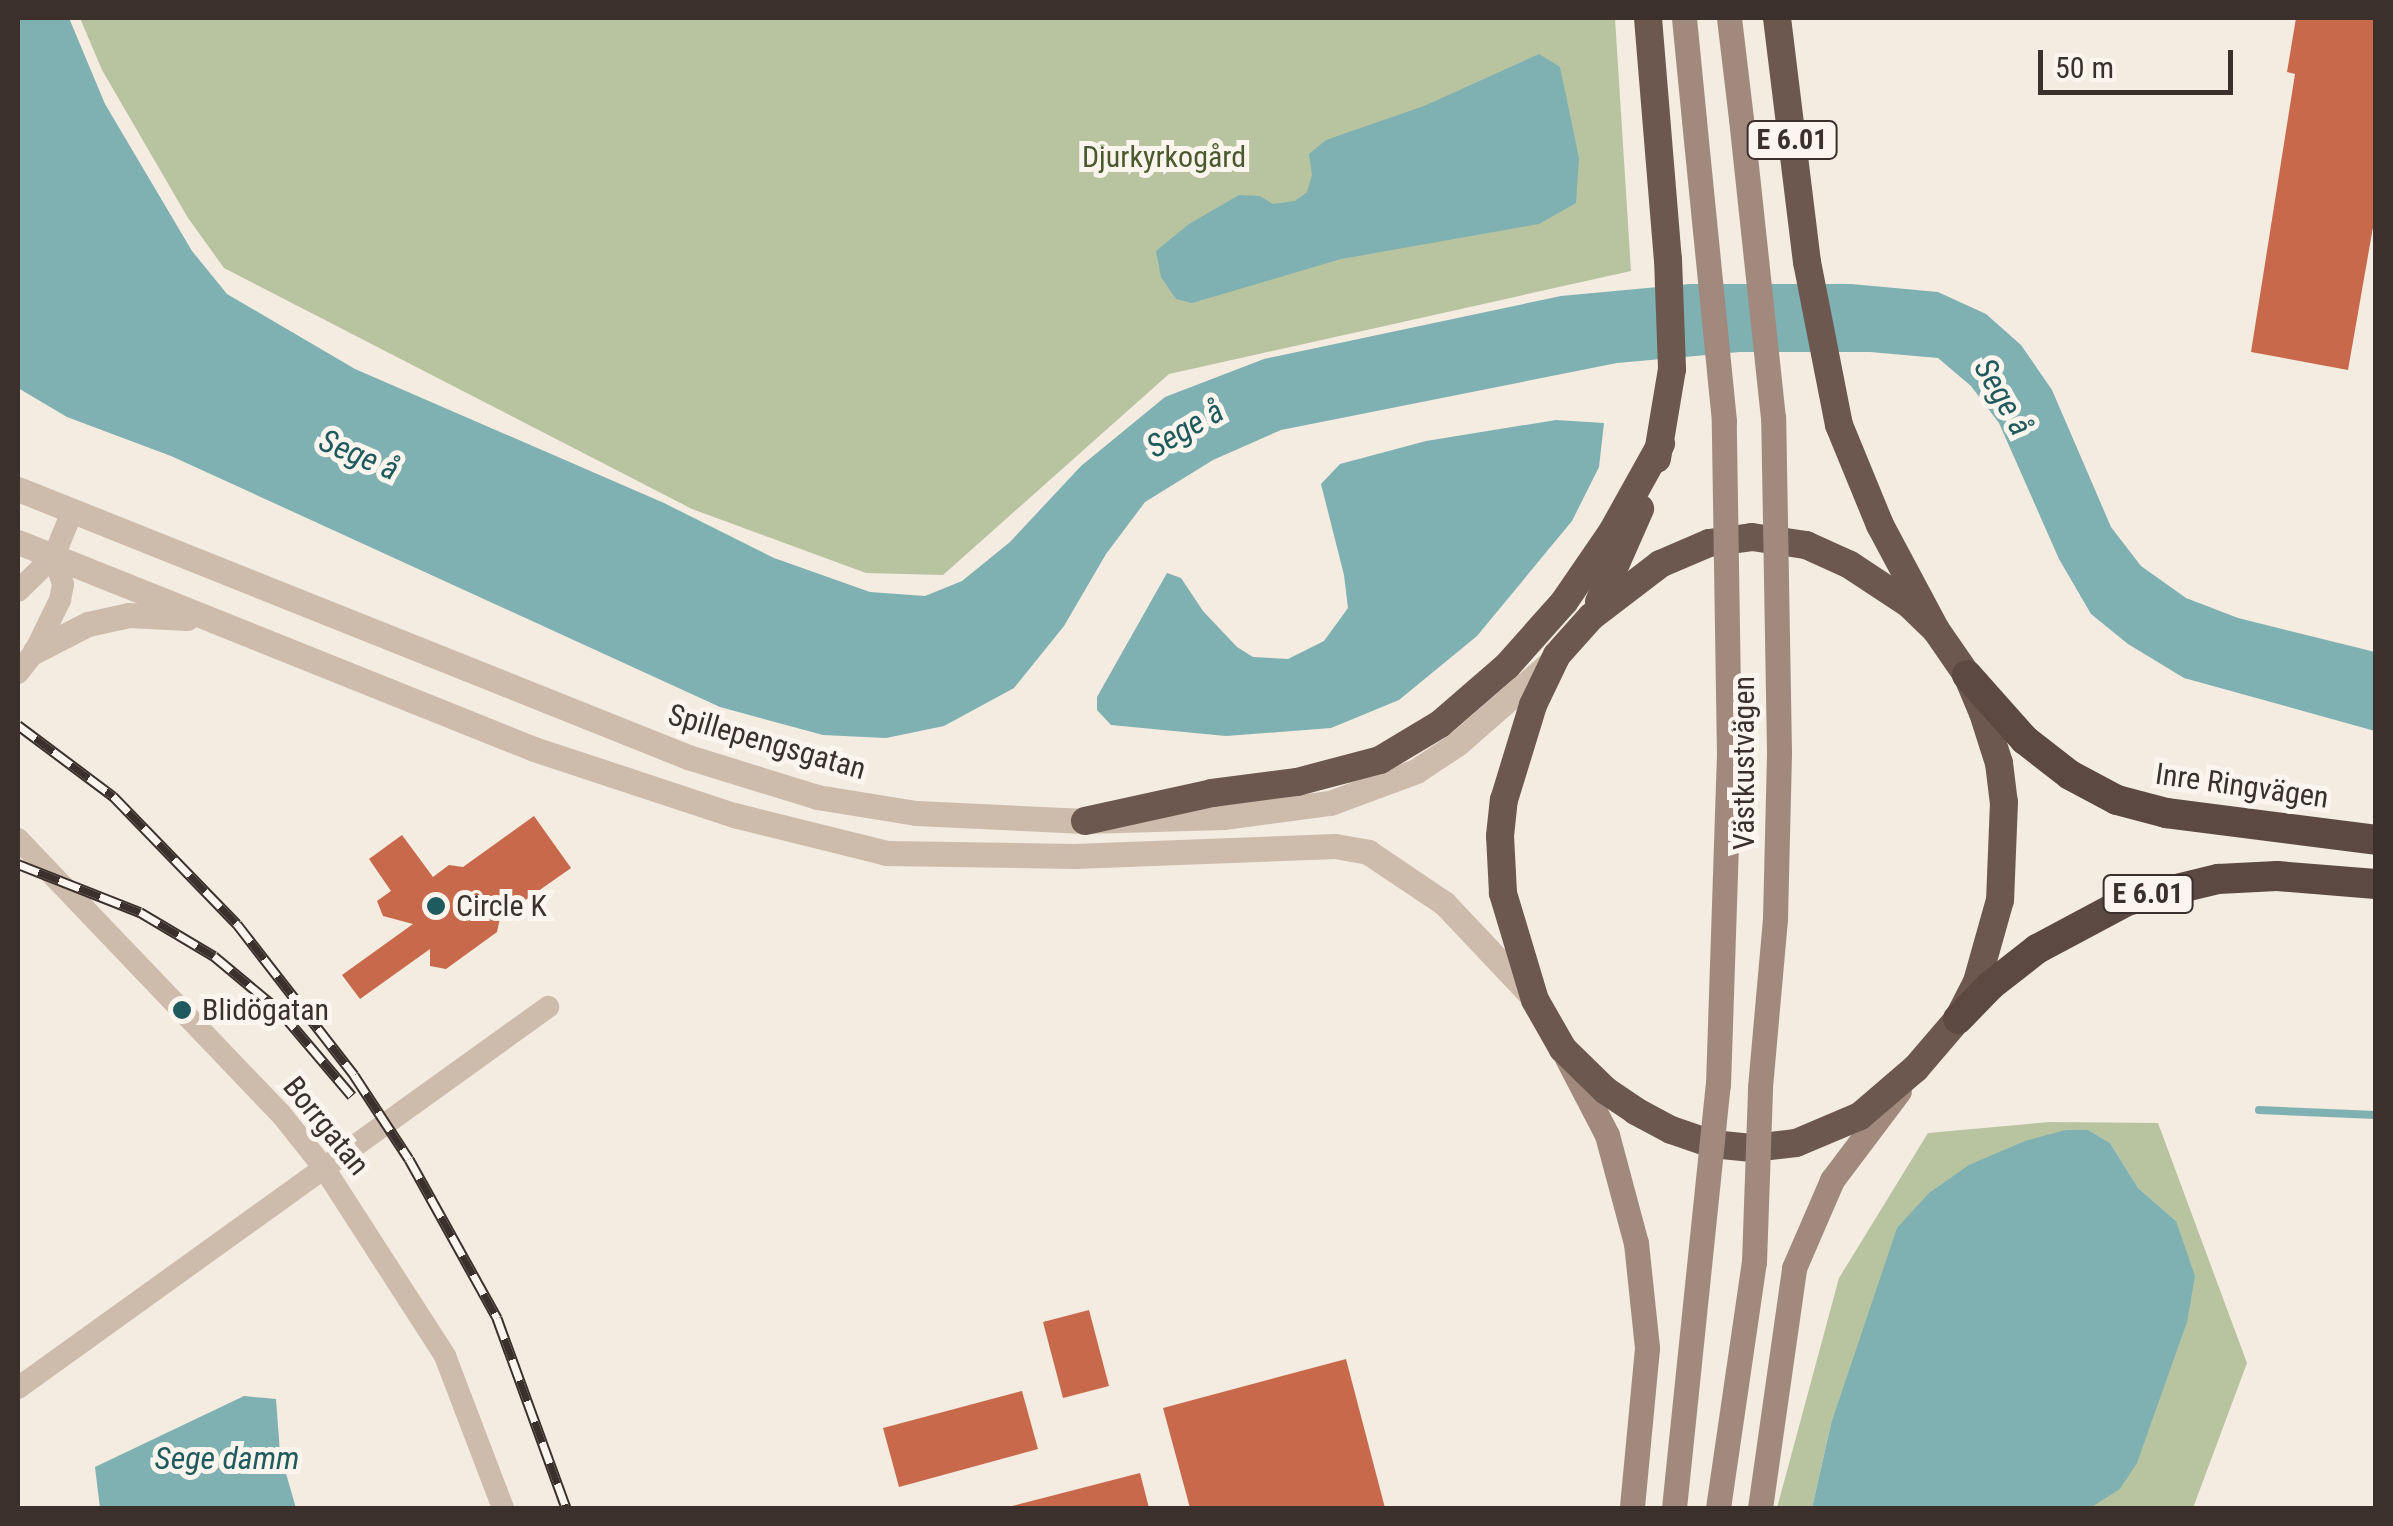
<!DOCTYPE html>
<html>
<head>
<meta charset="utf-8">
<style>
	body { margin:0 }
	#map { position:relative; width:2393px; height:1526px; overflow:hidden; background:#f4ebe1; font-family:"Roboto Condensed",sans-serif }
	div>[style] { position:absolute }
	.green>* { inset:0; background:#b8c4a0 }
	.water>* { inset:0; background:#7fb0b2 }
	.stream>* { height:8px; margin:-4px; padding:0 4px; transform-origin:4px; border-radius:4px; background:#7fb0b2 }
	.building>* { inset:0; background:#c8694b }
	.minor>* { height:22px; margin:-11px; padding:0 11px; transform-origin:11px; border-radius:11px; background:#cdbbac }
	.tertiary>* { height:25px; margin:-12.5px; padding:0 12.5px; transform-origin:12.5px; border-radius:12.5px; background:#cdbbac }
	.secondary>* { height:25px; margin:-12.5px; padding:0 12.5px; transform-origin:12.5px; border-radius:12.5px; background:#a18a7d }
	.trunk>* { height:28px; margin:-14px; padding:0 14px; transform-origin:14px; border-radius:14px; background:#6c584f }
	.motorway>* { height:30px; margin:-15px; padding:0 15px; transform-origin:15px; border-radius:15px; background:#5c4a42 }
	.rail>* { height:11px; margin-top:-5.5px; transform-origin:0; background:repeating-linear-gradient(90deg,#fbf5ee 0 22px,#3b302b 0 44px); box-sizing:border-box; border-block:2px solid #3b302b }
	.secondary-bridge>* { height:25px; margin:-12.5px; padding:0 12.5px; transform-origin:12.5px; border-radius:12.5px; background:#a18a7d }
	.dots>* { width:28px; height:28px; translate:-50% -50%; box-sizing:border-box; border:5px solid #fbf5ee; border-radius:50% }
	span { translate:-50% -50%; white-space:nowrap; text-align:center; line-height:1.15; -webkit-text-stroke:10px #fbf5ee; paint-order:stroke }
	.shield-label span { padding:2px 8px; background:#fbf5ee; border:2px solid; border-radius:8px; -webkit-text-stroke-width:0 }
	.shield-label { font-size:28px; color:#3b302b; font-weight:700 }
	.park-label { font-size:30px; color:#4a5a2e }
	.street-label { font-size:30px; color:#3b302b }
	.poi-label { font-size:30px; color:#3b302b }
	.left { translate:0 -50%; text-align:left }
	.water-label { font-size:32px; color:#1f5a5e; font-style:italic }
	.frame { position:absolute; inset:0; border:20px solid #3b302b; pointer-events:none }
	.scale { position:absolute; left:2038px; top:50px; width:195px; height:45px; box-sizing:border-box; border:5px solid #3b302b; border-top:0; padding-left:12px; font-size:30px; line-height:35px; white-space:nowrap; color:#3b302b; -webkit-text-stroke:8px #fbf5ee; paint-order:stroke }
</style>
</head>
<body>
<div id="map">
	<div class="green">
		<div style="clip-path:polygon(80px 18px,1615px 18px,1631px 271px,1169px 374px,943px 575px,866px 573px,692px 509px,224px 268px,188px 218px,102px 70px)"></div>
		<div style="clip-path:polygon(2050px 1122px,2158px 1123px,2247px 1363px,2193px 1508px,2090px 1508px,2176px 1221px,2138px 1188px,2110px 1143px,2088px 1130px,2066px 1130px,1831px 1424px,1812px 1508px,1777px 1508px,1839px 1278px,1928px 1133px)"></div>
	</div>
	<div class="water">
		<div style="clip-path:polygon(18px 18px,69px 18px,105px 104px,192px 251px,227px 294px,355px 369px,664px 503px,774px 558px,870px 592px,925px 596px,962px 581px,1010px 542px,1081px 466px,1165px 397px,1264px 359px,1561px 296px,1690px 284px,1851px 284px,1938px 292px,1986px 314px,2021px 345px,2052px 390px,2111px 527px,2141px 566px,2186px 598px,2238px 618px,2375px 652px,2375px 731px,2184px 678px,2128px 644px,2091px 614px,2059px 559px,1999px 423px,1971px 386px,1938px 358px,1870px 352px,1740px 352px,1617px 363px,1281px 430px,1213px 460px,1145px 502px,1106px 554px,1064px 626px,1014px 688px,944px 726px,886px 738px,823px 735px,720px 707px,171px 456px,67px 417px,18px 388px)"></div>
		<div style="clip-path:polygon(1539px 54px,1560px 67px,1579px 158px,1576px 203px,1539px 224px,1341px 259px,1192px 303px,1176px 299px,1161px 277px,1156px 251px,1189px 224px,1239px 195px,1260px 196px,1273px 204px,1295px 201px,1307px 192px,1312px 175px,1309px 154px,1326px 140px,1424px 106px)"></div>
		<div style="clip-path:polygon(1556px 420px,1604px 423px,1599px 467px,1572px 521px,1477px 636px,1399px 700px,1331px 728px,1226px 736px,1111px 725px,1097px 710px,1097px 697px,1167px 573px,1181px 578px,1203px 611px,1237px 647px,1253px 657px,1288px 659px,1324px 641px,1348px 608px,1344px 575px,1321px 484px,1340px 464px,1426px 441px)"></div>
		<div style="clip-path:polygon(2066px 1130px,2088px 1130px,2110px 1143px,2138px 1188px,2176px 1221px,2195px 1276px,2187px 1322px,2137px 1463px,2120px 1489px,2090px 1508px,1812px 1508px,1831px 1424px,1897px 1228px,1929px 1193px,1969px 1165px,2025px 1141px)"></div>
		<div style="clip-path:polygon(244px 1396px,276px 1399px,280px 1453px,296px 1508px,100px 1508px,95px 1467px)"></div>
	</div>
	<div class="stream">
		<div style="left:2259px;top:1110px;width:117px;rotate:2.4deg"></div>
	</div>
	<div class="building">
		<div style="clip-path:polygon(2296px 18px,2376px 18px,2376px 210px,2348px 370px,2251px 352px,2295px 74px,2287px 72px)"></div>
		<div style="clip-path:polygon(534px 816px,571px 868px,500px 918px,497px 932px,446px 969px,430px 966px,430px 949px,360px 999px,342px 975px,413px 924px,383px 916px,377px 901px,391px 891px,369px 859px,402px 835px,433px 877px,449px 865px,463px 867px)"></div>
		<div style="clip-path:polygon(1089px 1310px,1109px 1386px,1063px 1398px,1043px 1322px)"></div>
		<div style="clip-path:polygon(1346px 1359px,1385px 1508px,1190px 1508px,1163px 1408px)"></div>
		<div style="clip-path:polygon(1022px 1391px,1038px 1449px,899px 1487px,883px 1428px)"></div>
		<div style="clip-path:polygon(1140px 1473px,1149px 1508px,1008px 1508px,1008px 1507px)"></div>
	</div>
	<div class="minor">
		<div style="left:18px;top:591px;width:50px;rotate:-44.2deg"></div>
		<div style="left:54px;top:556px;width:48px;rotate:-67.8deg"></div>
		<div style="left:18px;top:673px;width:28px;rotate:-52deg"></div>
		<div style="left:35px;top:651px;width:57px;rotate:-63.9deg"></div>
		<div style="left:60px;top:600px;width:16px;rotate:-79deg"></div>
		<div style="left:63px;top:584px;width:29px;rotate:-108deg"></div>
		<div style="left:18px;top:839px;width:381px;rotate:46.3deg"></div>
		<div style="left:281px;top:1114px;width:69px;rotate:51.5deg"></div>
		<div style="left:324px;top:1168px;width:224px;rotate:57.2deg"></div>
		<div style="left:445px;top:1356px;width:163px;rotate:69.1deg"></div>
		<div style="left:18px;top:1388px;width:653px;rotate:-35.71deg"></div>
	</div>
	<div class="tertiary">
		<div style="left:18px;top:489px;width:722px;rotate:21.8deg"></div>
		<div style="left:688px;top:757px;width:135px;rotate:17.2deg"></div>
		<div style="left:817px;top:797px;width:100px;rotate:9.2deg"></div>
		<div style="left:916px;top:813px;width:169px;rotate:2.7deg"></div>
		<div style="left:1085px;top:821px;width:138px;rotate:-1.7deg"></div>
		<div style="left:1223px;top:817px;width:108px;rotate:-7.5deg"></div>
		<div style="left:1330px;top:803px;width:92px;rotate:-20.4deg"></div>
		<div style="left:1416px;top:771px;width:49px;rotate:-33.4deg"></div>
		<div style="left:1457px;top:744px;width:125px;rotate:-41.1deg"></div>
		<div style="left:18px;top:542px;width:556px;rotate:21.86deg"></div>
		<div style="left:534px;top:749px;width:211px;rotate:18.3deg"></div>
		<div style="left:734px;top:815px;width:157px;rotate:14deg"></div>
		<div style="left:886px;top:853px;width:188px;rotate:0.9deg"></div>
		<div style="left:1074px;top:856px;width:261px;rotate:-2.2deg"></div>
		<div style="left:1335px;top:846px;width:34px;rotate:10deg"></div>
		<div style="left:1368px;top:852px;width:92px;rotate:33.9deg"></div>
		<div style="left:1444px;top:903px;width:128px;rotate:46.6deg"></div>
		<div style="left:35px;top:651px;width:59px;rotate:-27deg"></div>
		<div style="left:88px;top:624px;width:42px;rotate:-12.4deg"></div>
		<div style="left:129px;top:615px;width:58px;rotate:3deg"></div>
	</div>
	<div class="secondary">
		<div style="left:1684px;top:18px;width:102px;rotate:84.4deg"></div>
		<div style="left:1729px;top:18px;width:102px;rotate:83.2deg"></div>
		<div style="left:1567px;top:1058px;width:87px;rotate:62.5deg"></div>
		<div style="left:1607px;top:1135px;width:112px;rotate:75deg"></div>
		<div style="left:1636px;top:1243px;width:106px;rotate:84deg"></div>
		<div style="left:1647px;top:1348px;width:161px;rotate:95.4deg"></div>
		<div style="left:1760px;top:1508px;width:242px;rotate:-81.9deg"></div>
		<div style="left:1794px;top:1268px;width:96px;rotate:-66.6deg"></div>
		<div style="left:1832px;top:1180px;width:111px;rotate:-53deg"></div>
	</div>
	<div class="trunk">
		<div style="left:1648px;top:18px;width:242px;rotate:85.3deg"></div>
		<div style="left:1668px;top:259px;width:110px;rotate:87.9deg"></div>
		<div style="left:1672px;top:369px;width:91px;rotate:99.5deg"></div>
		<div style="left:1777px;top:18px;width:246px;rotate:83deg"></div>
		<div style="left:1807px;top:262px;width:166px;rotate:78.9deg"></div>
		<div style="left:1839px;top:425px;width:108px;rotate:67.7deg"></div>
		<div style="left:1880px;top:525px;width:119px;rotate:61.9deg"></div>
		<div style="left:1936px;top:630px;width:55px;rotate:55.4deg"></div>
		<div style="left:1967px;top:675px;width:41px;rotate:67.2deg"></div>
		<div style="left:1983px;top:713px;width:52px;rotate:72.3deg"></div>
		<div style="left:1999px;top:763px;width:39px;rotate:83deg"></div>
		<div style="left:2004px;top:802px;width:98px;rotate:92.3deg"></div>
		<div style="left:2000px;top:900px;width:85px;rotate:105.7deg"></div>
		<div style="left:1977px;top:982px;width:42px;rotate:117.2deg"></div>
		<div style="left:1958px;top:1019px;width:65px;rotate:130.6deg"></div>
		<div style="left:1916px;top:1068px;width:74px;rotate:139.4deg"></div>
		<div style="left:1860px;top:1116px;width:69px;rotate:157.1deg"></div>
		<div style="left:1796px;top:1143px;width:44px;rotate:173.5deg"></div>
		<div style="left:1752px;top:1148px;width:40px;rotate:-174.3deg"></div>
		<div style="left:1712px;top:1144px;width:43px;rotate:-161.1deg"></div>
		<div style="left:1671px;top:1130px;width:40px;rotate:-152deg"></div>
		<div style="left:1636px;top:1111px;width:37px;rotate:-146deg"></div>
		<div style="left:1605px;top:1090px;width:59px;rotate:-135.7deg"></div>
		<div style="left:1563px;top:1049px;width:56px;rotate:-119.7deg"></div>
		<div style="left:1535px;top:1000px;width:112px;rotate:-106.7deg"></div>
		<div style="left:1503px;top:893px;width:57px;rotate:-93deg"></div>
		<div style="left:1500px;top:836px;width:36px;rotate:-84deg"></div>
		<div style="left:1504px;top:800px;width:99px;rotate:-73deg"></div>
		<div style="left:1533px;top:705px;width:55px;rotate:-64.4deg"></div>
		<div style="left:1557px;top:655px;width:51px;rotate:-48.2deg"></div>
		<div style="left:1591px;top:617px;width:87px;rotate:-37.5deg"></div>
		<div style="left:1660px;top:564px;width:53px;rotate:-23.2deg"></div>
		<div style="left:1709px;top:543px;width:43px;rotate:-7.9deg"></div>
		<div style="left:1752px;top:537px;width:55px;rotate:8.4deg"></div>
		<div style="left:1806px;top:545px;width:48px;rotate:24.4deg"></div>
		<div style="left:1850px;top:565px;width:71px;rotate:33.5deg"></div>
		<div style="left:1909px;top:604px;width:37px;rotate:44deg"></div>
		<div style="left:1599px;top:602px;width:102px;rotate:-66.2deg"></div>
		<div style="left:1085px;top:821px;width:130px;rotate:-12.4deg"></div>
		<div style="left:1212px;top:793px;width:86px;rotate:-7.4deg"></div>
		<div style="left:1297px;top:782px;width:86px;rotate:-14.8deg"></div>
		<div style="left:1380px;top:760px;width:70px;rotate:-31deg"></div>
		<div style="left:1440px;top:724px;width:89px;rotate:-40.9deg"></div>
		<div style="left:1507px;top:666px;width:86px;rotate:-48.3deg"></div>
		<div style="left:1564px;top:602px;width:85px;rotate:-55.6deg"></div>
		<div style="left:1612px;top:532px;width:101px;rotate:-60.9deg"></div>
	</div>
	<div class="motorway">
		<div style="left:1967px;top:675px;width:87px;rotate:48.3deg"></div>
		<div style="left:2025px;top:740px;width:57px;rotate:37.9deg"></div>
		<div style="left:2070px;top:775px;width:53px;rotate:28deg"></div>
		<div style="left:2117px;top:800px;width:51px;rotate:14.9deg"></div>
		<div style="left:2166px;top:813px;width:212px;rotate:7.3deg"></div>
		<div style="left:1958px;top:1019px;width:47px;rotate:-45.9deg"></div>
		<div style="left:1991px;top:985px;width:58px;rotate:-38deg"></div>
		<div style="left:2037px;top:949px;width:102px;rotate:-28.1deg"></div>
		<div style="left:2127px;top:901px;width:94px;rotate:-13.6deg"></div>
		<div style="left:2218px;top:879px;width:59px;rotate:-2.9deg"></div>
		<div style="left:2277px;top:876px;width:99px;rotate:4.6deg"></div>
	</div>
	<div class="rail">
		<div style="left:18px;top:725px;width:119px;rotate:36.8deg"></div>
		<div style="left:113px;top:796px;width:178px;rotate:45.9deg"></div>
		<div style="left:237px;top:924px;width:191px;rotate:52.2deg"></div>
		<div style="left:354px;top:1075px;width:100px;rotate:56.8deg"></div>
		<div style="left:409px;top:1159px;width:182px;rotate:61deg"></div>
		<div style="left:497px;top:1318px;width:202px;rotate:70deg"></div>
		<div style="left:18px;top:864px;width:131px;rotate:21.5deg"></div>
		<div style="left:140px;top:912px;width:86px;rotate:30.7deg"></div>
		<div style="left:214px;top:956px;width:86px;rotate:39.8deg"></div>
		<div style="left:280px;top:1011px;width:111px;rotate:49.7deg"></div>
	</div>
	<div class="secondary-bridge">
		<div style="left:1674px;top:1508px;width:425px;rotate:-84.1deg"></div>
		<div style="left:1718px;top:1085px;width:329px;rotate:-88.1deg"></div>
		<div style="left:1729px;top:756px;width:335px;rotate:-90.9deg"></div>
		<div style="left:1724px;top:421px;width:302px;rotate:-95.7deg"></div>
		<div style="left:1718px;top:1508px;width:249px;rotate:-81.7deg"></div>
		<div style="left:1754px;top:1262px;width:175px;rotate:-88deg"></div>
		<div style="left:1760px;top:1087px;width:170px;rotate:-84.9deg"></div>
		<div style="left:1775px;top:918px;width:167px;rotate:-88.6deg"></div>
		<div style="left:1779px;top:751px;width:333px;rotate:-91deg"></div>
		<div style="left:1773px;top:418px;width:301px;rotate:-96.1deg"></div>
	</div>
	<div class="dots">
		<div style="left:436px;top:906px;background:#1f5a5e"></div>
		<div style="left:182px;top:1010px;background:#1f5a5e"></div>
	</div>
	<div class="shield-label">
		<span style="left:1792px;top:140px">E 6.01</span>
		<span style="left:2148px;top:894px">E 6.01</span>
	</div>
	<div class="park-label">
		<span style="left:1164px;top:157px">Djurkyrkogård</span>
	</div>
	<div class="street-label">
		<span style="left:767px;top:742px;rotate:16deg">Spillepengsgatan</span>
		<span style="left:1744px;top:763px;rotate:-90deg">Västkustvägen</span>
		<span style="left:2242px;top:786px;rotate:8deg">Inre Ringvägen</span>
		<span style="left:326px;top:1126px;rotate:51deg">Borrgatan</span>
	</div>
	<div class="poi-label">
		<span class="left" style="left:456px;top:906px">Circle K</span>
		<span class="left" style="left:202px;top:1010px">Blidögatan</span>
	</div>
	<div class="water-label">
		<span style="left:2003px;top:397px;rotate:60deg">Sege å</span>
		<span style="left:1185px;top:429px;rotate:-30deg">Sege å</span>
		<span style="left:359px;top:455px;rotate:23deg">Sege å</span>
		<span style="left:227px;top:1458px">Sege damm</span>
	</div>
	<div class="frame"></div>
	<div class="scale">50 m</div>
</div>
</body>
</html>
